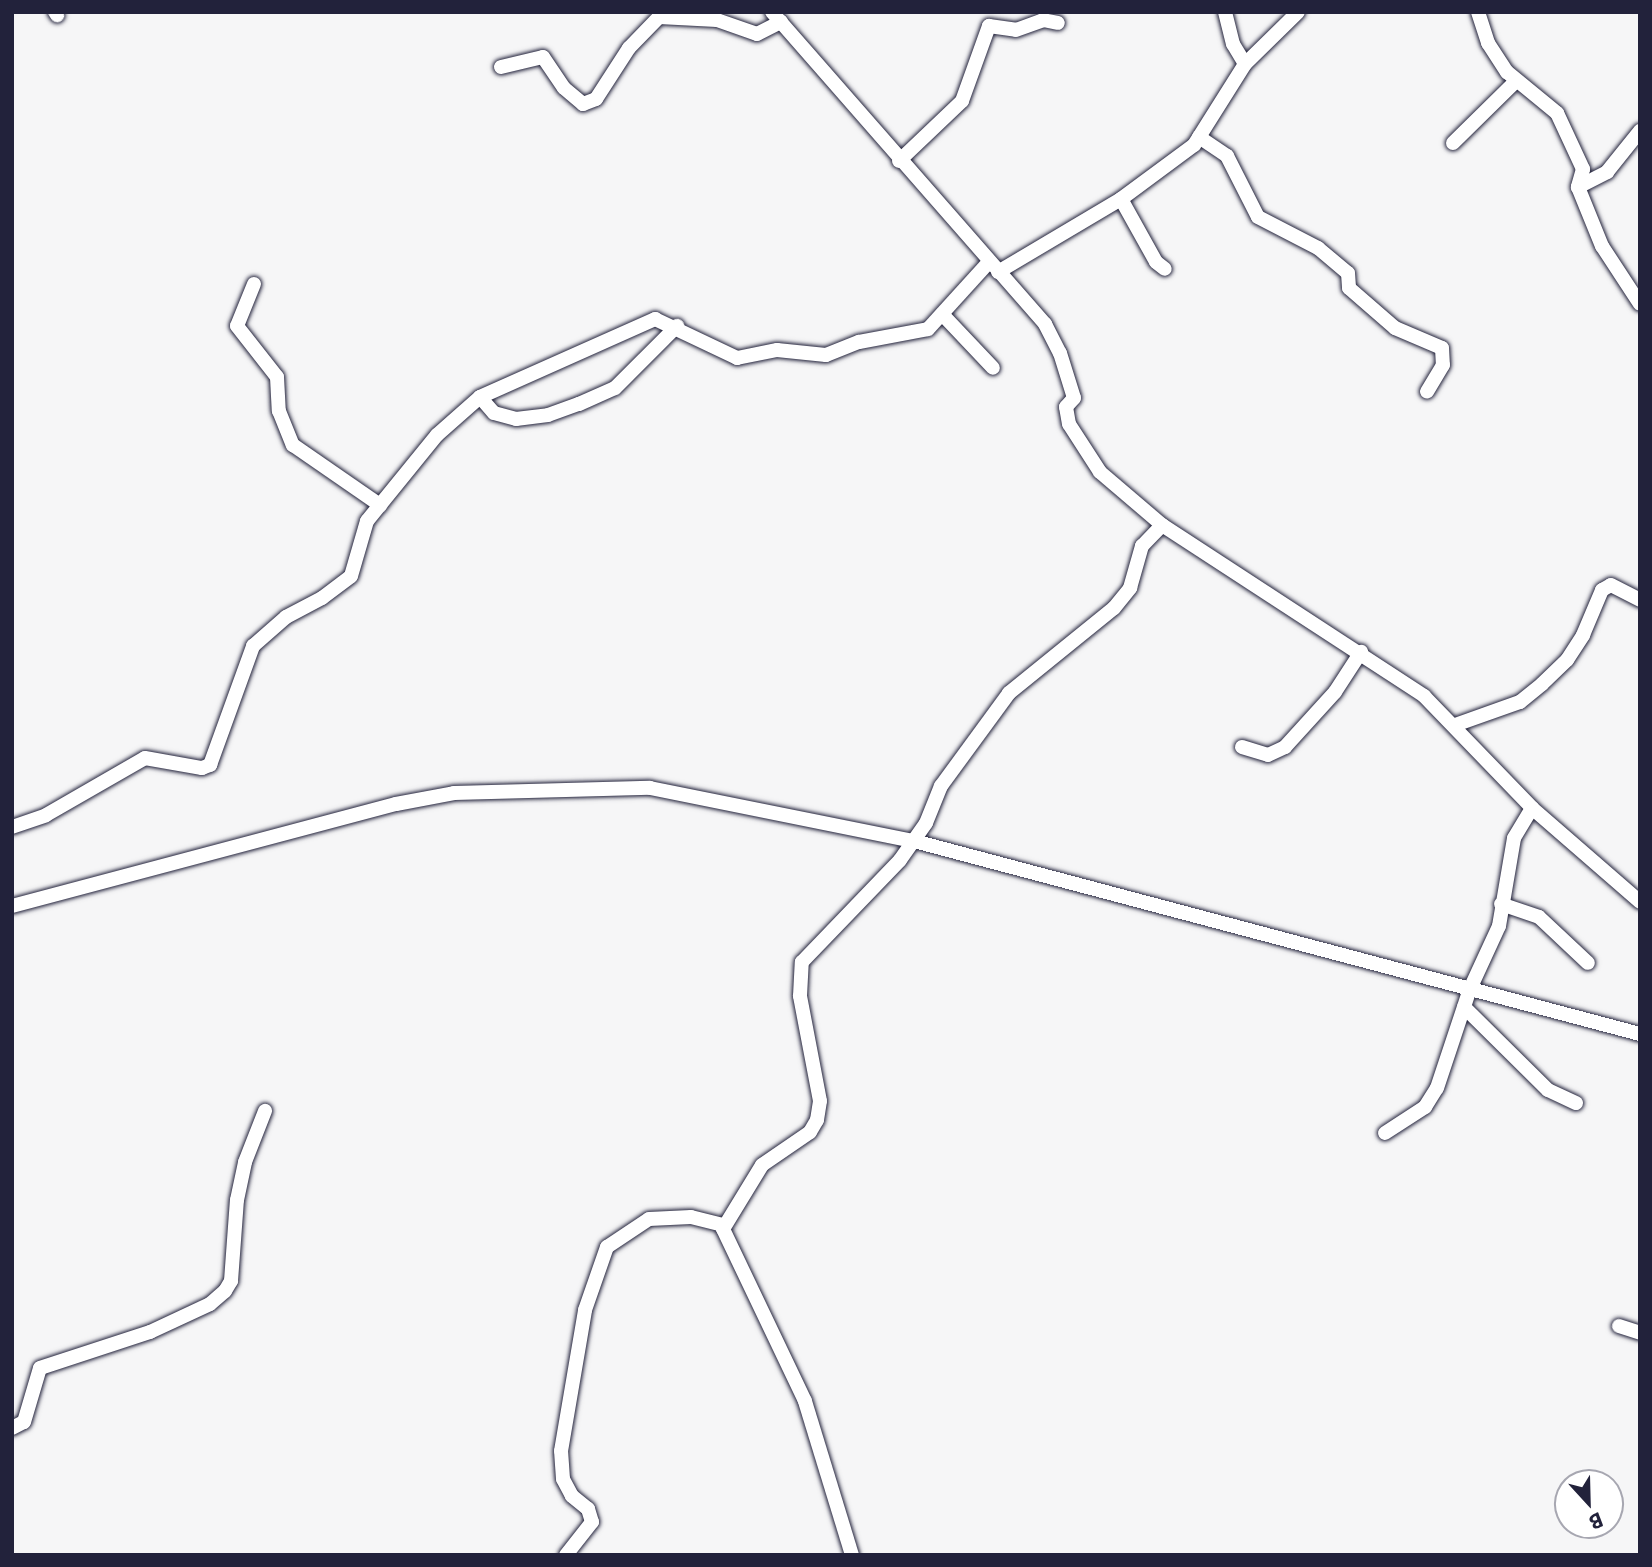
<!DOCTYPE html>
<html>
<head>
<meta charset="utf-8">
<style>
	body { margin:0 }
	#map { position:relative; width:1652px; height:1567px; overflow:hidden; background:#f6f6f7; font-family:"Playpen Sans",sans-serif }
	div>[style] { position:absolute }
	.roads { filter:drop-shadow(0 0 2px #22223b) drop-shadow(0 0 2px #22223b) }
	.minor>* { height:14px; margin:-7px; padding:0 7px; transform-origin:7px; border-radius:7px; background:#fff }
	span { translate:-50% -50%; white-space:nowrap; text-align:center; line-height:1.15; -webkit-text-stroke:7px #fff; paint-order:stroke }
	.frame { position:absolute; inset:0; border:14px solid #22223b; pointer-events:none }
	.north { position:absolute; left:1554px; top:1469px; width:70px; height:70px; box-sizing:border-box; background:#fff; border:2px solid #a7a7b1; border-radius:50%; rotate:158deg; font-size:19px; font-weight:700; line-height:28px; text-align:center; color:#22223b }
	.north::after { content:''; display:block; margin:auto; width:24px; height:32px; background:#22223b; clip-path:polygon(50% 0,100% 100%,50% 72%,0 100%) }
</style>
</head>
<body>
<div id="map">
	<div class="roads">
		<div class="minor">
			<div style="left:55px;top:12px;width:4px;rotate:56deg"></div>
			<div style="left:772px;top:12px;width:415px;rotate:48.8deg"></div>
			<div style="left:1045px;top:324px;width:33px;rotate:63deg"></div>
			<div style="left:1060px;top:353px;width:47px;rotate:72.7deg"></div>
			<div style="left:1074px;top:398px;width:12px;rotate:132deg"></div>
			<div style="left:1066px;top:407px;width:17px;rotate:80deg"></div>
			<div style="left:1069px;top:424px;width:57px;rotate:57.1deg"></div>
			<div style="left:1100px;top:472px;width:82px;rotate:40.5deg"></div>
			<div style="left:1162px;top:525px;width:313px;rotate:33.1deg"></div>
			<div style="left:1424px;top:696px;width:156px;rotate:46deg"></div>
			<div style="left:1532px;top:808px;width:143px;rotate:41deg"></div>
			<div style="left:1225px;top:12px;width:33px;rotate:76deg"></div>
			<div style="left:1233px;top:44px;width:23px;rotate:59deg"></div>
			<div style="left:1478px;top:12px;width:33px;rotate:72deg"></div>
			<div style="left:1488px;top:43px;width:35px;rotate:57deg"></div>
			<div style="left:1507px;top:72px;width:65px;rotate:39.4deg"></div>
			<div style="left:1557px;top:113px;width:62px;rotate:65.1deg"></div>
			<div style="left:1583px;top:169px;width:19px;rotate:106deg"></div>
			<div style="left:1578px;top:187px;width:64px;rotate:67.9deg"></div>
			<div style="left:1602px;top:246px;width:69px;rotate:56.8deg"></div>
			<div style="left:501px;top:67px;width:43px;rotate:-13.4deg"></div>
			<div style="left:543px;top:57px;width:37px;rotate:56deg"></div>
			<div style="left:564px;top:88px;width:25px;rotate:40deg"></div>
			<div style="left:583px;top:104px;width:14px;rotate:-21deg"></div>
			<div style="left:596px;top:99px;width:61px;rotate:-57.1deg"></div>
			<div style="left:629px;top:48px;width:43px;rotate:-45.9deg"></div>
			<div style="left:659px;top:17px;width:58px;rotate:3deg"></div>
			<div style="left:717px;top:20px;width:42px;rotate:19.3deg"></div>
			<div style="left:757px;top:34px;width:27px;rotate:-27deg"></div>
			<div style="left:1199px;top:137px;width:34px;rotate:34deg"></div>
			<div style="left:1227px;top:156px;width:68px;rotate:63.1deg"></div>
			<div style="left:1258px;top:217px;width:68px;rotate:27.3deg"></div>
			<div style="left:1318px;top:248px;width:39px;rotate:40deg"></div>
			<div style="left:1348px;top:273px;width:15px;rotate:86deg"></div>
			<div style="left:1349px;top:288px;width:61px;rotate:41deg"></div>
			<div style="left:1395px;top:328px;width:51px;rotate:23.1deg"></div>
			<div style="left:1442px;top:348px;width:17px;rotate:87deg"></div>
			<div style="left:1443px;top:365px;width:31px;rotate:121deg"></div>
			<div style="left:1453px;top:143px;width:88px;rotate:-44.5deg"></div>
			<div style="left:899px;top:161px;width:87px;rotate:-43.6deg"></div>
			<div style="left:962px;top:101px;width:80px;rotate:-70.2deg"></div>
			<div style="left:989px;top:26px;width:27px;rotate:8deg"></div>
			<div style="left:1016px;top:30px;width:29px;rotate:-20deg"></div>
			<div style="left:1043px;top:20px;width:15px;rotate:11deg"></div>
			<div style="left:1578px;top:187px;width:33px;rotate:-27deg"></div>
			<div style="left:1607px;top:172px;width:53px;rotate:-51.2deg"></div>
			<div style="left:1121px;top:199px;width:72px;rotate:60.9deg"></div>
			<div style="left:1156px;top:262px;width:11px;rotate:38deg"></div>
			<div style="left:998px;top:272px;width:143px;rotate:-30.7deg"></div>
			<div style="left:1121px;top:199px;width:91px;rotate:-36.5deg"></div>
			<div style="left:1194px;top:145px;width:96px;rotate:-57.8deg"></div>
			<div style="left:1245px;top:64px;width:74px;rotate:-44.5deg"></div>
			<div style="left:254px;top:284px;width:45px;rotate:112deg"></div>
			<div style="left:237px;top:326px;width:65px;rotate:51.9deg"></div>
			<div style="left:277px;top:377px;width:34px;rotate:87deg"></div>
			<div style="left:279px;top:411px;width:37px;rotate:68deg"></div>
			<div style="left:293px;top:445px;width:106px;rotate:34.6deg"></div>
			<div style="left:942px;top:314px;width:74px;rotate:46.6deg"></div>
			<div style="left:480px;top:397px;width:21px;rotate:49deg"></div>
			<div style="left:494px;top:413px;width:23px;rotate:15deg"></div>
			<div style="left:516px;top:419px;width:32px;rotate:-7deg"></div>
			<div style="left:548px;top:415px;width:33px;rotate:-20deg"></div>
			<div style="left:579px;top:404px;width:39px;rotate:-24deg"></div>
			<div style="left:615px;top:388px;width:88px;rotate:-45deg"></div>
			<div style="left:1455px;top:725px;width:69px;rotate:-19.5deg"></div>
			<div style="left:1520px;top:702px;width:28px;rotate:-39deg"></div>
			<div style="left:1542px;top:684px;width:35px;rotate:-44deg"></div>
			<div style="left:1567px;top:660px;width:30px;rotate:-57deg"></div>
			<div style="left:1583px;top:635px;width:49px;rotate:-67.1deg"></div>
			<div style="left:1602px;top:590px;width:10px;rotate:-29deg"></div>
			<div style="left:1611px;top:585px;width:33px;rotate:27deg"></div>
			<div style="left:1242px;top:747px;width:27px;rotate:17deg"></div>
			<div style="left:1268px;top:755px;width:19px;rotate:-25deg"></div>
			<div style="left:1285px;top:747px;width:74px;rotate:-47.7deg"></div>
			<div style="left:1335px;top:692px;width:48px;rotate:-57deg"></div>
			<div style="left:12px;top:827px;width:36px;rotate:-19deg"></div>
			<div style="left:46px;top:815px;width:114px;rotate:-29.9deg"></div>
			<div style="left:145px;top:758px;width:58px;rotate:10deg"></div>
			<div style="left:202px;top:768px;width:9px;rotate:-21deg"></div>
			<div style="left:210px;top:765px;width:127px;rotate:-70.1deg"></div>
			<div style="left:253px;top:646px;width:44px;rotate:-41.3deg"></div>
			<div style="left:286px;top:617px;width:41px;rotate:-27.8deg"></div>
			<div style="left:322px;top:598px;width:36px;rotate:-37deg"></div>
			<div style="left:351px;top:576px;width:57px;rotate:-73.8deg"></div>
			<div style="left:367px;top:521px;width:111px;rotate:-50.9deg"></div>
			<div style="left:437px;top:435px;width:57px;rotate:-41.5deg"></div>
			<div style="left:480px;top:397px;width:192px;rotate:-24deg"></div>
			<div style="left:655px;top:319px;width:91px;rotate:25.4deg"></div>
			<div style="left:737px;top:358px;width:41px;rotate:-11.3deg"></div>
			<div style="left:777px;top:350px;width:49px;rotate:5.8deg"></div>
			<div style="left:826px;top:355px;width:35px;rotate:-22deg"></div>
			<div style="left:859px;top:342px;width:70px;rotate:-10.7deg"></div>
			<div style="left:928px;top:329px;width:91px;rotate:-47.7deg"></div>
			<div style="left:1501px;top:904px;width:40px;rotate:18.9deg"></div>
			<div style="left:1539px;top:917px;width:67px;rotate:43.2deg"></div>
			<div style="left:12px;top:906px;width:397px;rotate:-14.9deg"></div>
			<div style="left:396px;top:804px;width:59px;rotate:-10.7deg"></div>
			<div style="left:454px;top:793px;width:196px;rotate:-1.5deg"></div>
			<div style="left:650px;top:788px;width:269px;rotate:11.4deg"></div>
			<div style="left:914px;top:841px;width:751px;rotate:14.89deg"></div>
			<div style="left:1464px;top:1007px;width:118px;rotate:44.7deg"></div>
			<div style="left:1548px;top:1090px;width:31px;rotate:25deg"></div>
			<div style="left:1385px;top:1133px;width:48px;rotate:-33deg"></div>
			<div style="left:1425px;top:1107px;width:22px;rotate:-58deg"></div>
			<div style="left:1437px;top:1088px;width:104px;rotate:-71.6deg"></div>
			<div style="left:1470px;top:989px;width:69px;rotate:-65.3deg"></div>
			<div style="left:1499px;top:926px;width:89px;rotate:-80.3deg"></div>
			<div style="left:1514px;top:838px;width:35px;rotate:-59deg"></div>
			<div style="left:1619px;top:1326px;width:22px;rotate:18deg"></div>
			<div style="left:12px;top:1428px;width:13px;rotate:-27deg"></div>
			<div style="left:24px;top:1422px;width:56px;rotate:-73.5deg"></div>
			<div style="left:40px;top:1368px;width:116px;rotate:-18.1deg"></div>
			<div style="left:150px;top:1332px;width:66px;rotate:-25deg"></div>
			<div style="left:210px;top:1304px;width:20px;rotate:-41deg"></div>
			<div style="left:225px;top:1291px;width:12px;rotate:-59deg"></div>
			<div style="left:231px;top:1281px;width:81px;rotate:-85.8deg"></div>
			<div style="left:237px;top:1200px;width:39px;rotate:-78deg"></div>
			<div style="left:245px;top:1162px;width:55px;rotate:-68.6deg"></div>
			<div style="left:566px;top:1555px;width:42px;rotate:-51.8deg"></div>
			<div style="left:592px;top:1522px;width:14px;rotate:-107deg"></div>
			<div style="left:588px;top:1509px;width:21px;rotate:-141deg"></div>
			<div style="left:572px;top:1496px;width:19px;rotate:-118deg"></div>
			<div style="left:563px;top:1479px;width:28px;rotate:-94deg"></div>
			<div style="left:561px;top:1451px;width:143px;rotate:-80.3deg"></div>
			<div style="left:585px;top:1310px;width:67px;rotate:-70.8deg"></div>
			<div style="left:607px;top:1247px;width:50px;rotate:-33.7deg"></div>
			<div style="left:649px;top:1219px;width:42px;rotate:-2.7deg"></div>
			<div style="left:691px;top:1217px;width:34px;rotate:14deg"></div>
			<div style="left:852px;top:1555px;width:161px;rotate:-107deg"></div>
			<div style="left:805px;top:1401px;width:191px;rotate:-115.5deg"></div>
			<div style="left:723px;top:1229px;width:75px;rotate:-58.6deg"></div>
			<div style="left:762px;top:1165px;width:58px;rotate:-34.5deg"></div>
			<div style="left:810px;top:1132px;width:14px;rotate:-60deg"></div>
			<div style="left:817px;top:1120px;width:19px;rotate:-81deg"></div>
			<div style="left:820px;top:1101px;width:107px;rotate:-100.8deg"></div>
			<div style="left:800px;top:996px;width:34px;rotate:-87deg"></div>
			<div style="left:802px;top:962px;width:141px;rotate:-46.1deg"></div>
			<div style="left:900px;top:860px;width:45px;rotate:-54.9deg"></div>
			<div style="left:926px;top:823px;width:40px;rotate:-68deg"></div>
			<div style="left:941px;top:786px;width:115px;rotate:-53.8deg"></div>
			<div style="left:1009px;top:693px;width:135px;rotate:-39deg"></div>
			<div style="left:1114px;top:608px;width:26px;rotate:-51deg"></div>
			<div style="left:1130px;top:588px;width:44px;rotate:-74.1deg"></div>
			<div style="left:1142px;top:546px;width:29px;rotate:-46deg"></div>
		</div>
	</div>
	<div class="frame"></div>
	<div class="north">B</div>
</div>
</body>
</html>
